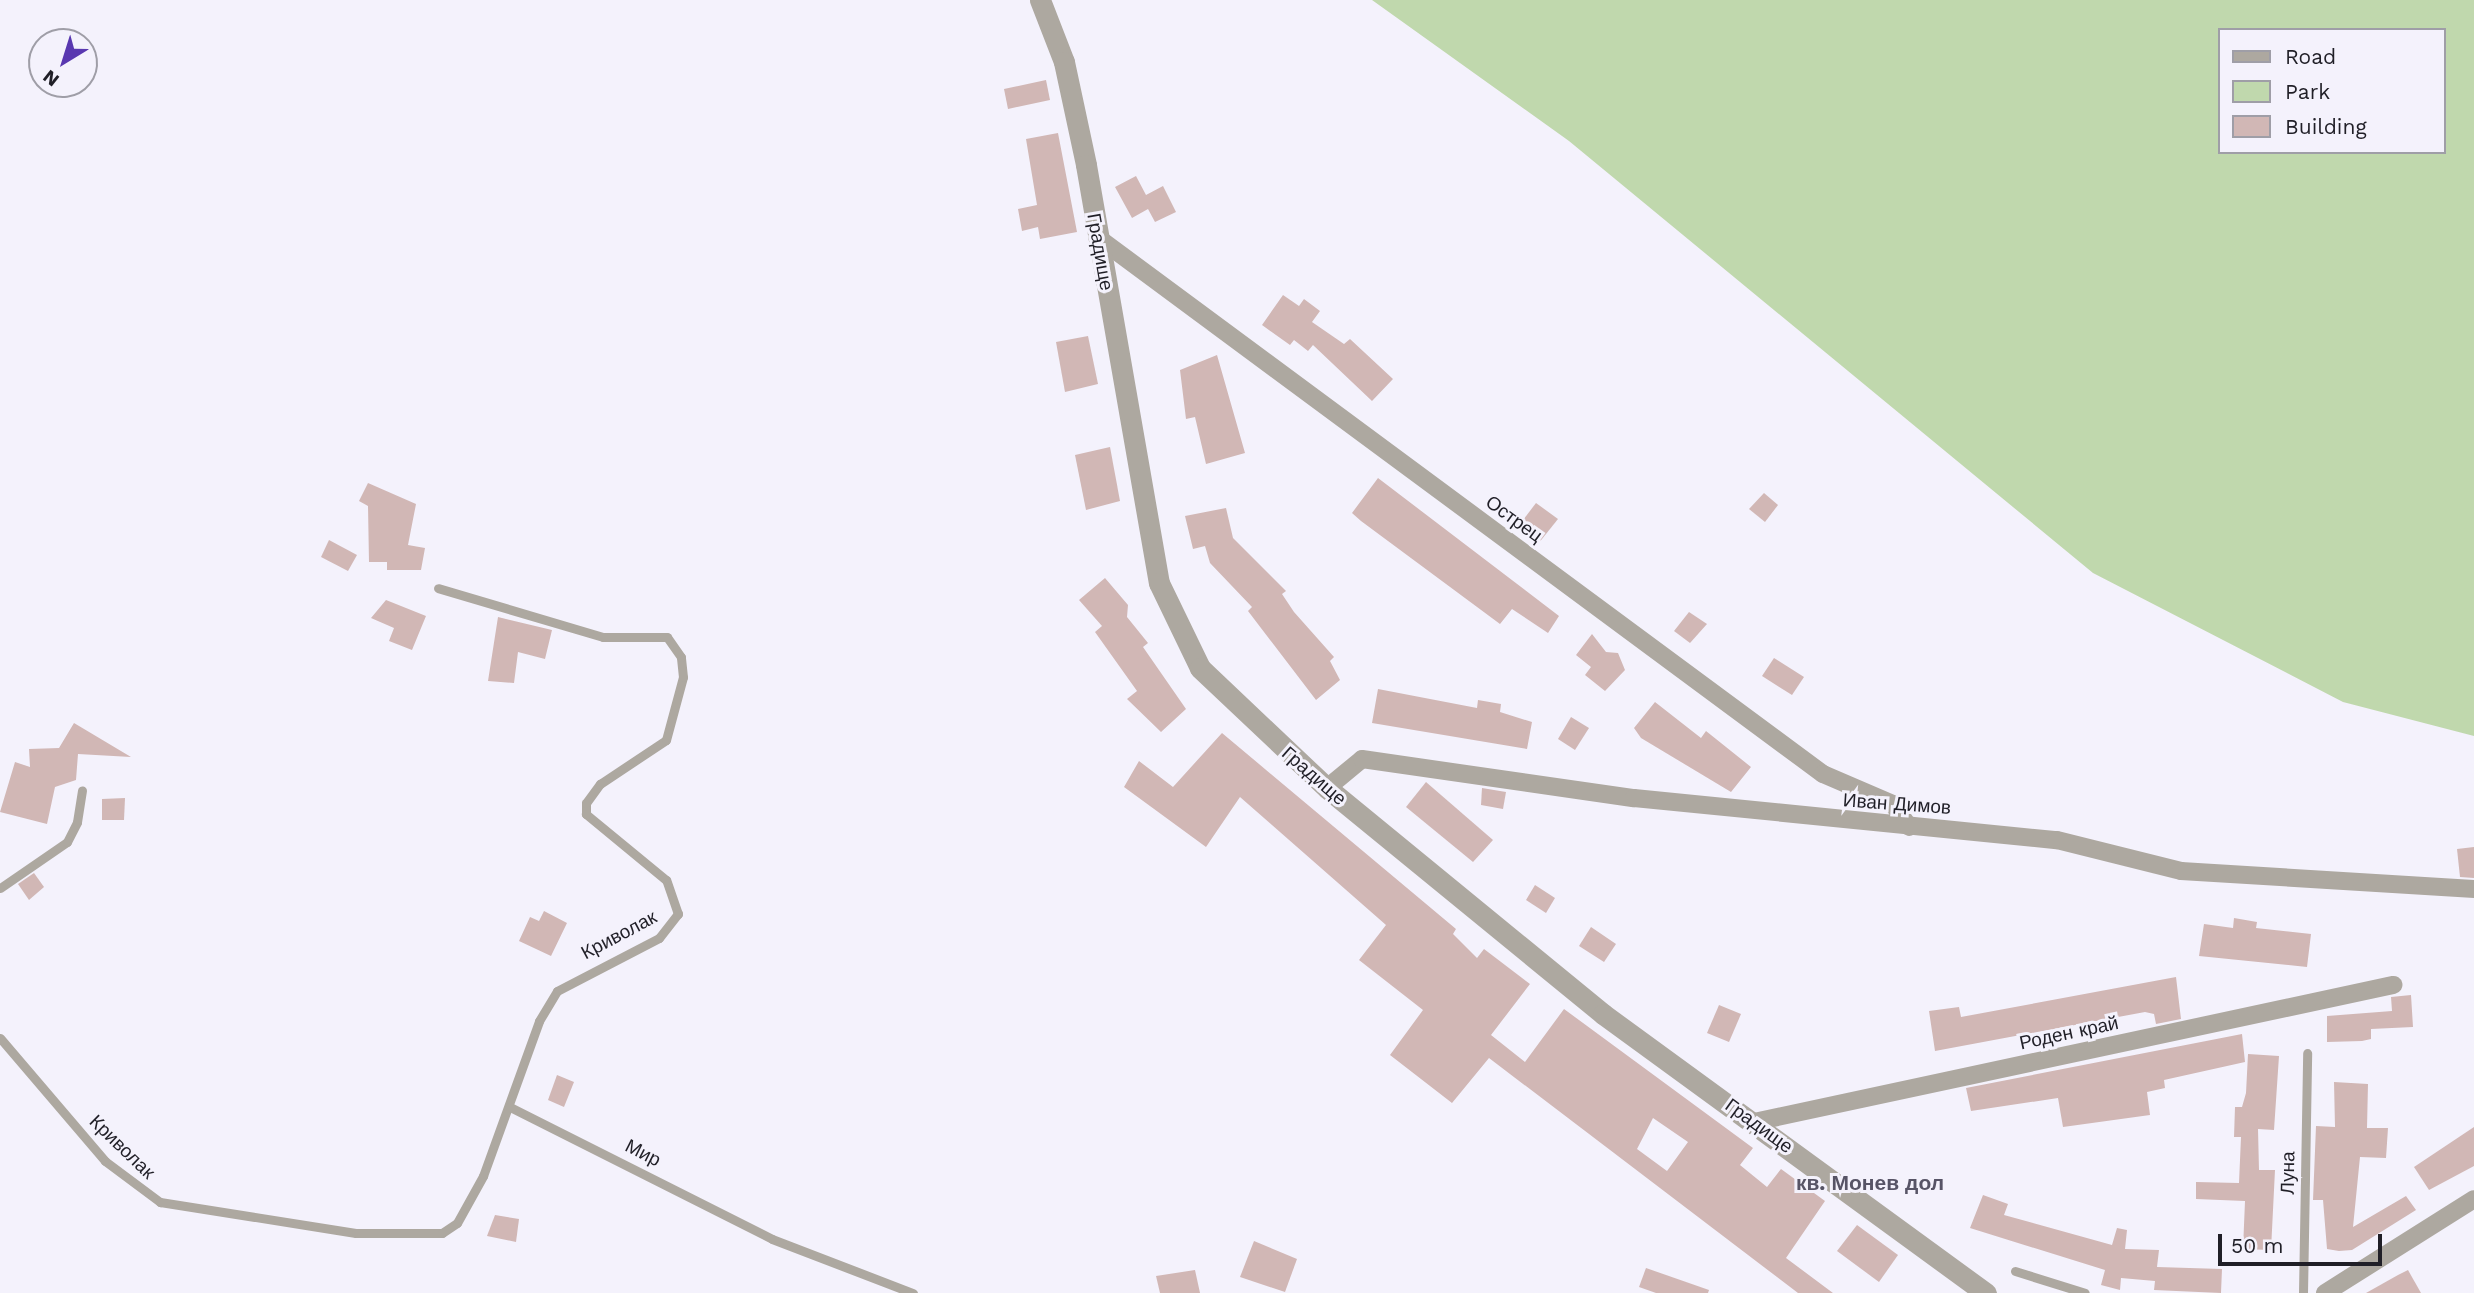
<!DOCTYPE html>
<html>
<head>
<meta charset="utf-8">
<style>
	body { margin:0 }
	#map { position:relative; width:2474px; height:1293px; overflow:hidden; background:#f4f2fc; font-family:"Work Sans",sans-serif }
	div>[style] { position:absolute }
	.green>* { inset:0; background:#c0d8ad }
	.building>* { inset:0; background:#d1b7b5 }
	.service>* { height:9px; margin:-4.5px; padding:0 4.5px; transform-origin:4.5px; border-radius:4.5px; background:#ada8a0 }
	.minor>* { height:18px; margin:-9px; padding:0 9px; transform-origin:9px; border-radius:9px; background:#ada8a0 }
	.tertiary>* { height:21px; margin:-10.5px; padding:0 10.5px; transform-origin:10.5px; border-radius:10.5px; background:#ada8a0 }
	span { translate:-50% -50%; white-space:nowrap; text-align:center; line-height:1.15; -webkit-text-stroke:6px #f4f2fc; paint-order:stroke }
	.street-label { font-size:19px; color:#201f27 }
	.neighbourhood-label { font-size:21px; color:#575466; font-weight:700 }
	.legend { position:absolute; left:2218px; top:28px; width:228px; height:126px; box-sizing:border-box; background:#f4f2fc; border:2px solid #9f9ea7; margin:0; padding:9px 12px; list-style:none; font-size:21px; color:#201f27 }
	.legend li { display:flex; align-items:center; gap:14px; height:35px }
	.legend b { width:35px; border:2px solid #9f9ea7 }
	.north { position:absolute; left:28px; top:28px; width:70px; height:70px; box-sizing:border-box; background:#f4f2fc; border:2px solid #9f9ea7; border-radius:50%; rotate:218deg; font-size:19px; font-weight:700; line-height:28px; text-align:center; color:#201f27 }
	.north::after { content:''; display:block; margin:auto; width:24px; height:32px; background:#5938b0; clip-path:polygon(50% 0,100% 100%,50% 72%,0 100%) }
	.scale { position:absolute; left:2218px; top:1234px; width:164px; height:32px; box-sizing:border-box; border:4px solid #201f27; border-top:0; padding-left:9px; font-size:21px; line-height:24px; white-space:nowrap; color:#201f27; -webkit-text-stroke:5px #f4f2fc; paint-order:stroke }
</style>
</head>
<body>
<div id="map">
	<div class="green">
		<div style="clip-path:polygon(evenodd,1372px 0,2474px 0,2474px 736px,2343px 702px,2093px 573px,1569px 141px,1372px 0,2220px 30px,2444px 30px,2444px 152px,2220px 152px,2220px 30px)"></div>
	</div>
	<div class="building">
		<div style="clip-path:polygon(1046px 80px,1050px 100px,1008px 109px,1004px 89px)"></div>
		<div style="clip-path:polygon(1058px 133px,1077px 232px,1040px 239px,1038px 227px,1022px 231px,1018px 209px,1037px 205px,1026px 139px)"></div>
		<div style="clip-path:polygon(1136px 176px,1146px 195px,1163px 186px,1176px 212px,1155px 222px,1148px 209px,1132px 218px,1115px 187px)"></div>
		<div style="clip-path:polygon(1283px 295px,1299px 306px,1304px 299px,1320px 311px,1312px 322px,1344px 344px,1350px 339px,1393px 379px,1372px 401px,1313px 345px,1308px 351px,1294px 340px,1290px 345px,1262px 325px)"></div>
		<div style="clip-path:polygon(1088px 336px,1098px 384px,1065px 392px,1056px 342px)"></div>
		<div style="clip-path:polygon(1217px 355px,1245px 453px,1206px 464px,1195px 417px,1186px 419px,1180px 370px)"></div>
		<div style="clip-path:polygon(1110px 447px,1120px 501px,1086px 510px,1075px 455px)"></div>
		<div style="clip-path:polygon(1378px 478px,1559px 616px,1548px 633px,1512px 609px,1500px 624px,1361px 521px,1352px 513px)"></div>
		<div style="clip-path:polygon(368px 483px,416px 504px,408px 545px,425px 548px,421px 570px,387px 570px,387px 562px,369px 562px,368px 506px,359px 501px)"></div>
		<div style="clip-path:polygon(1764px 493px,1778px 505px,1765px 522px,1749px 509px)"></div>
		<div style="clip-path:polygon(1536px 503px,1558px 519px,1538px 544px,1517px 528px)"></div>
		<div style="clip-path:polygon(1226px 508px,1233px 538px,1286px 591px,1282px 594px,1294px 612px,1334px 657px,1330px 661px,1340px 680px,1316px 700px,1248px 611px,1252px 607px,1210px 563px,1205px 546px,1193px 549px,1185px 516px)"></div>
		<div style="clip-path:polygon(329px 540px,357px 555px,348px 571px,321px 557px)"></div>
		<div style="clip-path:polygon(1105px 578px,1128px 605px,1127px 617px,1148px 643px,1143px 647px,1186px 709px,1161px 732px,1127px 699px,1137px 691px,1095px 632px,1102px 626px,1079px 600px)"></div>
		<div style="clip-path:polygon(386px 600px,426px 616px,412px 650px,389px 641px,394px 628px,371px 618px)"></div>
		<div style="clip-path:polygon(1689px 612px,1707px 624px,1690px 643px,1674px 631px)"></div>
		<div style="clip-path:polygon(498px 617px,552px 630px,545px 659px,518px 652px,514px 683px,488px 681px)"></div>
		<div style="clip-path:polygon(1592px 634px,1606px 652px,1618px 653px,1625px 670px,1605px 691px,1585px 675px,1591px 667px,1576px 655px)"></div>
		<div style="clip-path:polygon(1774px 658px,1804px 677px,1792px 695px,1762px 676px)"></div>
		<div style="clip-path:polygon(1378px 689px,1477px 708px,1478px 700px,1501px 704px,1500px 712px,1532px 722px,1527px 749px,1372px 723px)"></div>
		<div style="clip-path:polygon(1655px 702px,1701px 738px,1706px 731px,1751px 767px,1731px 792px,1641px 738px,1634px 728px)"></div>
		<div style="clip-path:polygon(1571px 717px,1589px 728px,1575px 750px,1558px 739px)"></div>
		<div style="clip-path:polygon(74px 723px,131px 757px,78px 754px,76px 780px,55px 787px,47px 824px,0 812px,15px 762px,30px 767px,29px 749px,59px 748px)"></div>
		<div style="clip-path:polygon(evenodd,1222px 733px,1456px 929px,1453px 934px,1477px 958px,1484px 949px,1530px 984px,1491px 1035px,1525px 1062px,1564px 1009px,1753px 1148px,1740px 1165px,1767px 1187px,1781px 1169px,1825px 1201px,1786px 1258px,1833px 1293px,1798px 1293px,1489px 1058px,1452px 1103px,1390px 1055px,1423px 1010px,1359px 960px,1386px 925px,1240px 797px,1206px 847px,1124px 787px,1139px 761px,1173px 787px,1222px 733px,1653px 1118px,1688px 1142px,1667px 1171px,1637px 1149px,1653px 1118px)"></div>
		<div style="clip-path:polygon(1426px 782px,1493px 840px,1473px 862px,1406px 807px)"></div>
		<div style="clip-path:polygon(1482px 788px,1506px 792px,1503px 809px,1481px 805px)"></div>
		<div style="clip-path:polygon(125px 798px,124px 820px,102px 820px,102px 799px)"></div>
		<div style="clip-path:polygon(2474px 847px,2474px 878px,2460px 877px,2457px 849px)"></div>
		<div style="clip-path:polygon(34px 873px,44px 887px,29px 900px,18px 884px)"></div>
		<div style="clip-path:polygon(1535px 885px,1555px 898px,1546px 913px,1526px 900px)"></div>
		<div style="clip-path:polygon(544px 911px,567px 923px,551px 956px,519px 941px,530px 917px,539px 921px)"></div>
		<div style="clip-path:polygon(2234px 918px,2257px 922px,2256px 928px,2311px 934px,2307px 967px,2199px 956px,2204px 924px,2233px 928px)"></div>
		<div style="clip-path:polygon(1591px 927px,1616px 944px,1604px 962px,1579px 946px)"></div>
		<div style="clip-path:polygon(2176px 977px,2181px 1019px,2156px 1024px,2154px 1014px,2145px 1012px,1935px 1051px,1929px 1011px,1959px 1007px,1961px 1017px)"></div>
		<div style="clip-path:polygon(2411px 995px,2413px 1027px,2371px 1029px,2371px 1039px,2362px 1041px,2327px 1042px,2327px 1016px,2392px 1011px,2391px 997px)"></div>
		<div style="clip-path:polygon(1719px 1005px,1741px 1014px,1729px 1042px,1707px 1033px)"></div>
		<div style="clip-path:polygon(2242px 1034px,2245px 1062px,2164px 1080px,2165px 1088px,2147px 1092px,2150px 1115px,2063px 1127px,2058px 1098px,1971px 1111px,1966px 1088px)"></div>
		<div style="clip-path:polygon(2248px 1054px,2279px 1056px,2274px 1130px,2258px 1129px,2259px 1170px,2275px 1170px,2271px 1250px,2243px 1249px,2245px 1201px,2196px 1199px,2196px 1182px,2239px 1183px,2241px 1137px,2234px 1137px,2235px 1107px,2242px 1107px,2246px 1093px)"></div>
		<div style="clip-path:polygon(557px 1075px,574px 1082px,564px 1107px,548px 1100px)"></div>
		<div style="clip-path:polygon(2334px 1082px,2368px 1084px,2367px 1128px,2388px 1128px,2386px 1158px,2360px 1157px,2353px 1227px,2406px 1196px,2416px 1210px,2352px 1250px,2339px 1251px,2327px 1249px,2323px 1200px,2313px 1200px,2316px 1126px,2335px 1127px)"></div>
		<div style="clip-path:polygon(2474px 1127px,2474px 1166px,2429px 1190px,2414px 1167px)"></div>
		<div style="clip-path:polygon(1983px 1195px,2008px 1204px,2004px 1215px,2112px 1245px,2117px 1228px,2127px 1230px,2125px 1249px,2159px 1250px,2157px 1267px,2222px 1269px,2221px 1293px,2154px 1290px,2155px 1281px,2121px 1278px,2120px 1290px,2101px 1285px,2105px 1270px,1970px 1228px)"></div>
		<div style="clip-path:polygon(495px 1215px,519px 1219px,516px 1242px,487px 1236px)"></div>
		<div style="clip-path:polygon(1857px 1225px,1898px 1255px,1879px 1282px,1837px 1251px)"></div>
		<div style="clip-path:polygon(1254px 1241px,1297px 1259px,1285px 1292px,1240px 1277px)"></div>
		<div style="clip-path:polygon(1646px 1268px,1709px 1290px,1708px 1293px,1656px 1293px,1639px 1287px)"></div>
		<div style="clip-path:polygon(1195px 1270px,1200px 1293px,1160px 1293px,1156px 1276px)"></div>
		<div style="clip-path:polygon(2408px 1270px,2421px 1293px,2366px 1293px,2398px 1275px)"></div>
	</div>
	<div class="service">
		<div style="left:0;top:888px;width:81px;rotate:-34.5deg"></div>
		<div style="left:67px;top:842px;width:22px;rotate:-63deg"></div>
		<div style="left:77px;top:822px;width:32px;rotate:-81deg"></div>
		<div style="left:0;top:1038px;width:162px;rotate:49.5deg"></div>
		<div style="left:105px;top:1161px;width:69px;rotate:36.7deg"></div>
		<div style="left:160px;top:1202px;width:198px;rotate:9deg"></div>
		<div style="left:356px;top:1233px;width:86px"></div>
		<div style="left:442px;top:1233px;width:18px;rotate:-34deg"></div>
		<div style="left:457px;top:1223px;width:54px;rotate:-61deg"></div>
		<div style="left:483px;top:1176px;width:165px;rotate:-70.1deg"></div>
		<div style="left:539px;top:1021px;width:35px;rotate:-59deg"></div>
		<div style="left:557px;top:991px;width:115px;rotate:-27.5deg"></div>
		<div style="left:659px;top:938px;width:31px;rotate:-52deg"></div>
		<div style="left:678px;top:914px;width:36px;rotate:-109deg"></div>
		<div style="left:666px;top:880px;width:104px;rotate:-140.5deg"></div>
		<div style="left:586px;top:814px;width:11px;rotate:-90deg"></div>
		<div style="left:586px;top:803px;width:24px;rotate:-54deg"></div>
		<div style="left:600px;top:784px;width:79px;rotate:-33.7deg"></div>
		<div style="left:666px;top:740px;width:65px;rotate:-74.9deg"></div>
		<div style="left:683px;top:677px;width:20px;rotate:-96deg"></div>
		<div style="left:681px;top:657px;width:24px;rotate:-125deg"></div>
		<div style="left:667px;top:637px;width:64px;rotate:180deg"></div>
		<div style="left:603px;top:637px;width:172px;rotate:-163.5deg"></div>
		<div style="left:510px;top:1107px;width:293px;rotate:26.7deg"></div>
		<div style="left:772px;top:1239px;width:151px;rotate:21deg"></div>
		<div style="left:2015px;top:1271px;width:73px;rotate:17.4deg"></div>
		<div style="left:2303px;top:1293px;width:240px;rotate:-89deg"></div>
	</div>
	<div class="minor">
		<div style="left:1097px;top:237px;width:903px;rotate:36.49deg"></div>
		<div style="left:1823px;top:774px;width:76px;rotate:23.2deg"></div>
		<div style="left:1893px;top:804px;width:28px;rotate:55deg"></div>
		<div style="left:1327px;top:788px;width:45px;rotate:-39.6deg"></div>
		<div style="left:1362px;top:759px;width:275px;rotate:8.2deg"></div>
		<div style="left:1634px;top:798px;width:425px;rotate:5.7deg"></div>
		<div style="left:2057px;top:840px;width:128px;rotate:14deg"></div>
		<div style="left:2181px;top:871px;width:294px;rotate:3.5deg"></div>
		<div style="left:1754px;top:1122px;width:654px;rotate:-12.1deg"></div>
		<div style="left:2325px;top:1293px;width:176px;rotate:-32.2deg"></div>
	</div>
	<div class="tertiary">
		<div style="left:1040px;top:0;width:66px;rotate:68.8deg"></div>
		<div style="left:1064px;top:62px;width:105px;rotate:77.9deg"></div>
		<div style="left:1086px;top:165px;width:424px;rotate:80.1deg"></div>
		<div style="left:1159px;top:583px;width:94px;rotate:64.2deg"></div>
		<div style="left:1200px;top:668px;width:175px;rotate:43.4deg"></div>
		<div style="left:1327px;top:788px;width:357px;rotate:39.3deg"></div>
		<div style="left:1603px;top:1014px;width:474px;rotate:36.1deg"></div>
	</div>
	<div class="street-label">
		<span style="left:1100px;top:252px;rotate:80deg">Градище</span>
		<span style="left:1514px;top:519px;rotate:36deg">Острец</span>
		<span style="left:1314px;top:776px;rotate:41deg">Градище</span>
		<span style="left:1897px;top:804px;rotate:4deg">Иван Димов</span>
		<span style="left:619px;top:935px;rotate:-28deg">Криволак</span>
		<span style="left:2069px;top:1033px;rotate:-12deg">Роден край</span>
		<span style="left:1759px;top:1126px;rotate:36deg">Градище</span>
		<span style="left:122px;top:1147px;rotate:44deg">Криволак</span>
		<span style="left:643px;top:1153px;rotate:27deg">Мир</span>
		<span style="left:2288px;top:1173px;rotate:-89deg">Луна</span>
	</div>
	<div class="neighbourhood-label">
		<span style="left:1870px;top:1183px">кв. Монев дол</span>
	</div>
	<ul class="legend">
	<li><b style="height:9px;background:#ada8a0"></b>Road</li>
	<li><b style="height:19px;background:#c0d8ad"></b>Park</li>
	<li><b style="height:19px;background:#d1b7b5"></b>Building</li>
	</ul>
	<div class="north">N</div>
	<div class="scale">50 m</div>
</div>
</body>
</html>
